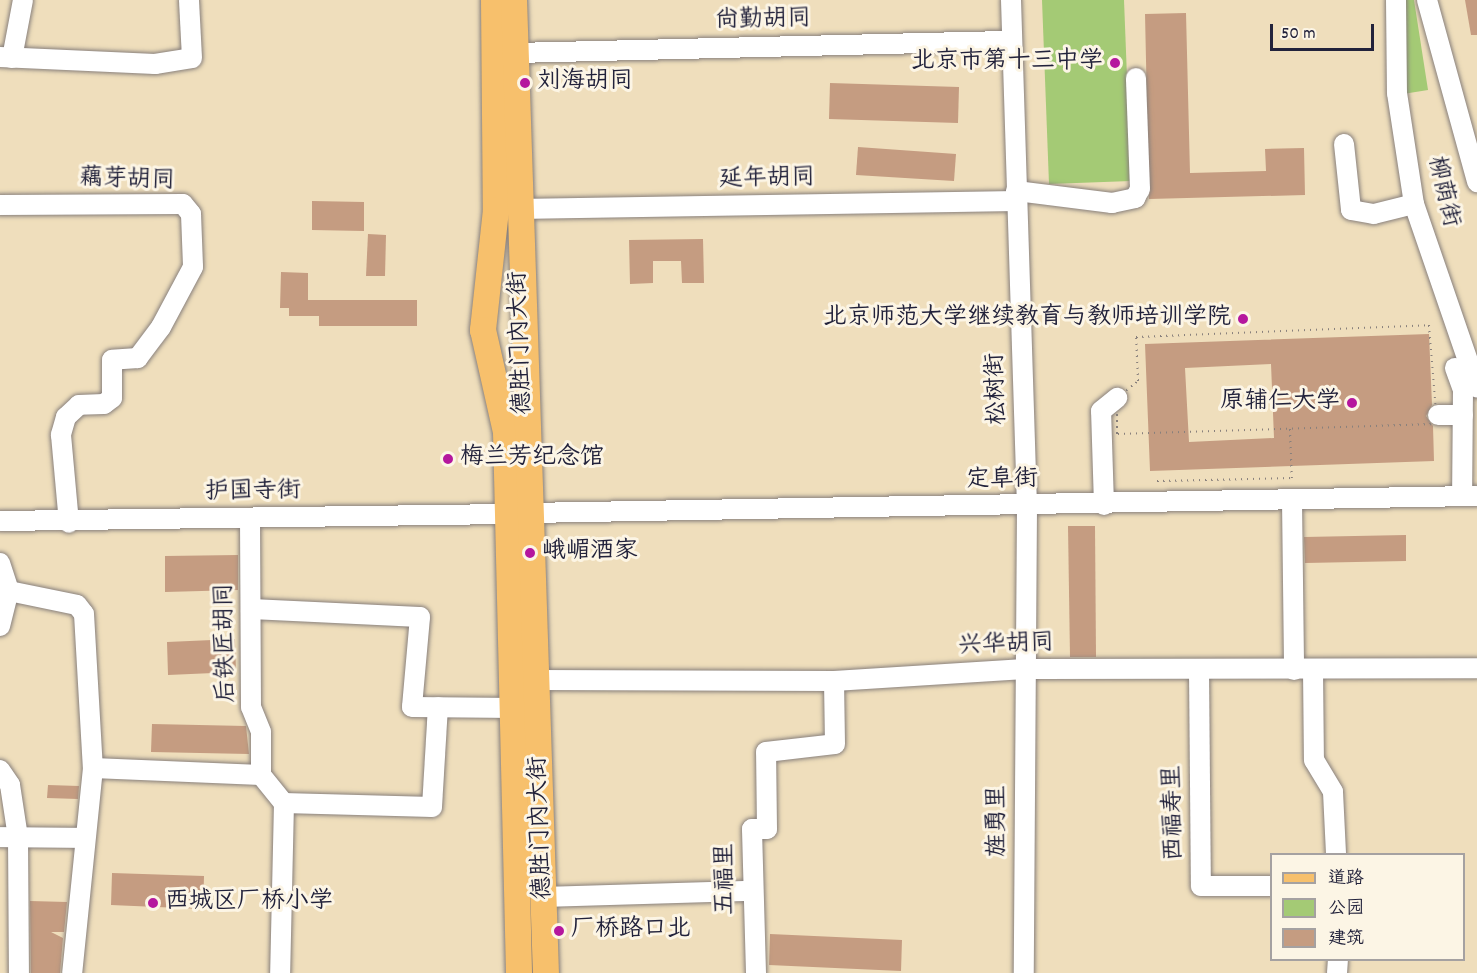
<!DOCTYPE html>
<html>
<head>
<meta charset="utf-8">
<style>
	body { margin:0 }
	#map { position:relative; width:1477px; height:973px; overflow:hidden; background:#efdebc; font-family:Dekko,"LXGW WenKai TC",sans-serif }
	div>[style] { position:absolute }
	.green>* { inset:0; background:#a4ca75 }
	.building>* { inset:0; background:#c59c81 }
	.path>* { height:2px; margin-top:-1px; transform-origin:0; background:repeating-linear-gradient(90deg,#88807c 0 1.5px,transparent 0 6px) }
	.roads { filter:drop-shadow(0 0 2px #88807c) drop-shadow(0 0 2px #88807c) }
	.minor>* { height:20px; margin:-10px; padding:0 10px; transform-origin:10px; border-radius:10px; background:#fff }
	.major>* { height:26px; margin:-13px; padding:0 13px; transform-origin:13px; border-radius:13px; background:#f7c06c }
	.dots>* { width:16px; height:16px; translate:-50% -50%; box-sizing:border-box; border:3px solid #fcf5e5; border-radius:50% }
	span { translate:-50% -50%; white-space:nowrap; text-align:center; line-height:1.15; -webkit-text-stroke:6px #fcf5e5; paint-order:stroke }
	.street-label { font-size:24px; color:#22223b }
	.poi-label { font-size:24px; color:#22223b }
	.right { translate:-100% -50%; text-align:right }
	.left { translate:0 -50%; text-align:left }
	.legend { position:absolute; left:1270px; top:853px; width:195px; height:108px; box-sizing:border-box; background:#fcf5e5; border:2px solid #a5a1a1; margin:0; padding:8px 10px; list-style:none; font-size:18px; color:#22223b }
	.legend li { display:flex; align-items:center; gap:12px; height:30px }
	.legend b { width:30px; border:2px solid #a5a1a1 }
	.scale { position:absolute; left:1270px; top:24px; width:104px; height:27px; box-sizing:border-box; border:3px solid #22223b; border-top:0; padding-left:8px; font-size:18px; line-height:21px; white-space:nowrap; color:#22223b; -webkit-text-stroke:4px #fcf5e5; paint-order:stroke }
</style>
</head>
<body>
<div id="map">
	<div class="green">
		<div style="clip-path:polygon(1042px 0,1124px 0,1131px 181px,1049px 184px)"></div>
		<div style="clip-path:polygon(1401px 0,1414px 0,1428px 90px,1403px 94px)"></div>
	</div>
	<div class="building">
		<div style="clip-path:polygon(1465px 0,1477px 0,1477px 35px,1471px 35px)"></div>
		<div style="clip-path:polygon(1186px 13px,1190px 173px,1266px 171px,1265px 149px,1304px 148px,1305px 195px,1149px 199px,1145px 14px)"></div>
		<div style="clip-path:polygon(830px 83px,959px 87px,958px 123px,829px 119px)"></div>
		<div style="clip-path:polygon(858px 147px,956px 154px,954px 181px,856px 175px)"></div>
		<div style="clip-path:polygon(312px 201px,364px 202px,364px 231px,312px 230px)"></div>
		<div style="clip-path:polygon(368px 234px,386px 235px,385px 276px,366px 276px)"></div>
		<div style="clip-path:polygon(703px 239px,704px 283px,682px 283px,681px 261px,653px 261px,653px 283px,630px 284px,629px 240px)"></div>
		<div style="clip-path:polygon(281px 272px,308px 273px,308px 300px,417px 300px,417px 326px,319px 326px,319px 316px,289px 316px,289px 308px,280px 308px)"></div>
		<div style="clip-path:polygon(evenodd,1429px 334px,1432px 405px,1426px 416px,1433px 426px,1434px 461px,1150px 471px,1145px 344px,1429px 334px,1271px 364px,1274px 438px,1189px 442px,1185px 368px,1271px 364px)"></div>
		<div style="clip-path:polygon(1068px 526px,1095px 526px,1096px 657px,1070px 657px)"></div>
		<div style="clip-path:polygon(1406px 535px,1406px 561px,1305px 563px,1304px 537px)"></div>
		<div style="clip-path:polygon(238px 555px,238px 590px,165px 592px,165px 556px)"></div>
		<div style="clip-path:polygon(235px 639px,236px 672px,168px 675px,167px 642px)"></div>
		<div style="clip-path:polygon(152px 724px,246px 726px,249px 754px,151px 752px)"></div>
		<div style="clip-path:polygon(48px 785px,79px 786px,78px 799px,47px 798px)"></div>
		<div style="clip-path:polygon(112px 873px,204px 876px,203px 909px,111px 905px)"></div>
		<div style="clip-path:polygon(30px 901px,67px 902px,64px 932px,51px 932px,63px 938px,60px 973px,31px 973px)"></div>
		<div style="clip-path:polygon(770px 934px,902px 940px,901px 971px,769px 965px)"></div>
	</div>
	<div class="path">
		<div style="left:1429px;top:325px;width:99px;rotate:85.4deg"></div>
		<div style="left:1437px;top:424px;width:320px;rotate:178.2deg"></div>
		<div style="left:1117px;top:434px;width:36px;rotate:-90deg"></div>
		<div style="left:1117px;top:398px;width:27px;rotate:-39deg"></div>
		<div style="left:1138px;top:381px;width:44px;rotate:-92.6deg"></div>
		<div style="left:1136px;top:337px;width:293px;rotate:-2.3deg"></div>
		<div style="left:1290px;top:429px;width:51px;rotate:87.8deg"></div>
		<div style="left:1157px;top:481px;width:135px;rotate:-1.3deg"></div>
	</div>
	<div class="roads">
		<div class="minor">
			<div style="left:1011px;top:0;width:507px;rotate:88.19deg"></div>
			<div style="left:1027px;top:507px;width:466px;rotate:90.4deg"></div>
			<div style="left:1396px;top:0;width:93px;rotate:89.4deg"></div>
			<div style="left:1397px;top:93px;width:112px;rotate:81.3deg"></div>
			<div style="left:1414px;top:204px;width:194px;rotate:71deg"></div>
			<div style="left:1427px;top:0;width:189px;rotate:74.6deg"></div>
			<div style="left:515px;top:53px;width:497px;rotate:-1.4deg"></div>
			<div style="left:0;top:57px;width:155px;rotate:2.6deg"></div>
			<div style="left:155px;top:64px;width:37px;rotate:-9deg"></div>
			<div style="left:192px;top:58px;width:58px;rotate:-93deg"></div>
			<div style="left:12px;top:58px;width:59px;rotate:-79.3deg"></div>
			<div style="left:1344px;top:144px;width:66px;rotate:83.9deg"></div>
			<div style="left:1351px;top:210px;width:23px;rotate:10deg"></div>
			<div style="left:1374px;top:214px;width:41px;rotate:-14deg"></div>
			<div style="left:1016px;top:191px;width:97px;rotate:7.1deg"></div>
			<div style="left:1112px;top:203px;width:24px;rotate:-12deg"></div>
			<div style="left:1135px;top:198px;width:10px;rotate:-61deg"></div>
			<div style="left:1140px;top:189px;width:111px;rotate:-92.1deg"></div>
			<div style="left:0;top:205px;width:183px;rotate:-0.3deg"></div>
			<div style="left:183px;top:204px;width:13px;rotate:51deg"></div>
			<div style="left:191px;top:214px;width:53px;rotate:87.8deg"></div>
			<div style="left:193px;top:267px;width:68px;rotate:118.1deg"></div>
			<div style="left:161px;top:327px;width:39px;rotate:127deg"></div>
			<div style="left:138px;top:358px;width:26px;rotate:176deg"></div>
			<div style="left:112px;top:360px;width:38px;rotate:90deg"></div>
			<div style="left:112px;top:398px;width:10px;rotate:143deg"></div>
			<div style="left:104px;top:404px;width:25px;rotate:178deg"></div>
			<div style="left:79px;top:405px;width:18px;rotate:137deg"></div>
			<div style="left:66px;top:417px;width:19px;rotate:106deg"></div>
			<div style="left:61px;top:435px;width:88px;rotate:84.8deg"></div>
			<div style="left:517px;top:209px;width:500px;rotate:-0.92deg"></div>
			<div style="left:1455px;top:368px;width:23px;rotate:70deg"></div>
			<div style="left:1463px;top:390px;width:106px;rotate:90.5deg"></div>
			<div style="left:1438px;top:415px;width:25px"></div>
			<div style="left:1292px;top:500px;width:170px;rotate:89.3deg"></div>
			<div style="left:1104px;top:505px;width:94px;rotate:-91.8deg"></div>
			<div style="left:1101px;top:411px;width:21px;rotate:-39deg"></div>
			<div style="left:528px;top:513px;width:949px;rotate:-1.03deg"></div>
			<div style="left:250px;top:519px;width:188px;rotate:89.7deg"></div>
			<div style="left:251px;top:707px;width:27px;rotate:68deg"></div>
			<div style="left:261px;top:732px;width:43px;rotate:90deg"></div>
			<div style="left:261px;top:775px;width:36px;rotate:51deg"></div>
			<div style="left:284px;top:803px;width:170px;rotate:91.3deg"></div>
			<div style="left:0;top:521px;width:507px;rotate:-0.79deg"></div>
			<div style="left:0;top:563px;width:29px;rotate:72deg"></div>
			<div style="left:9px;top:591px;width:69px;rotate:11.6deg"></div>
			<div style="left:77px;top:605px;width:11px;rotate:52deg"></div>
			<div style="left:84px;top:614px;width:154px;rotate:86.7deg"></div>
			<div style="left:93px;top:768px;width:206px;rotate:95.8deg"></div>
			<div style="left:251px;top:609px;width:169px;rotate:2.7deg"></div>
			<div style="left:420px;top:617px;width:90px;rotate:95.1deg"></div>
			<div style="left:412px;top:707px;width:103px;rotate:0.6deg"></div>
			<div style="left:0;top:626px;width:36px;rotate:-76deg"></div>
			<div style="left:1199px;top:669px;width:217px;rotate:89.5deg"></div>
			<div style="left:1201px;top:886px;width:71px"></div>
			<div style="left:1313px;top:670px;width:90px;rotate:89.4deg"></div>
			<div style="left:1314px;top:760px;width:37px;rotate:59deg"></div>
			<div style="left:1333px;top:792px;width:62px;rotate:87.2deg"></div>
			<div style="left:537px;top:680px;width:297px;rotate:0.2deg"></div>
			<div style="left:834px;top:681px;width:191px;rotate:-3.6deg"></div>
			<div style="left:1025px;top:669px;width:452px;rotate:-0.1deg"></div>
			<div style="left:93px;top:768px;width:168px;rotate:2.4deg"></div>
			<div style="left:0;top:770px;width:18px;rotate:56deg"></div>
			<div style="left:10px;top:785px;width:53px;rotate:81.3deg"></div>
			<div style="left:18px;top:837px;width:136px;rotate:89.6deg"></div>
			<div style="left:284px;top:803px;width:148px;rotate:1.5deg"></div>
			<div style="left:432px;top:807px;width:100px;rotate:-86.6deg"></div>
			<div style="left:0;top:837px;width:82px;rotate:0.7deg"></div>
			<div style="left:544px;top:897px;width:207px;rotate:-1.7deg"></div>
			<div style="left:756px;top:973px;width:144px;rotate:-91.6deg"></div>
			<div style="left:752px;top:829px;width:15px"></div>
			<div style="left:767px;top:829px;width:77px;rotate:-90.7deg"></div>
			<div style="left:766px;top:752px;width:69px;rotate:-6.6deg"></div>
			<div style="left:835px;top:744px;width:63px;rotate:-90.9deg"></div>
			<div style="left:1337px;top:973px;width:13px;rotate:-86deg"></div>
		</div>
		<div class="major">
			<div style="left:494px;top:0;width:210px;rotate:89.5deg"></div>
			<div style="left:496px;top:210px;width:121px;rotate:96.2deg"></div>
			<div style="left:483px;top:330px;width:105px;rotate:77.3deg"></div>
			<div style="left:506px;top:432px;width:541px;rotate:88.62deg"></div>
			<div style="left:514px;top:0;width:974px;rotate:88.12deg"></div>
		</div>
	</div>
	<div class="dots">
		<div style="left:1115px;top:63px;background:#b5179e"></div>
		<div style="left:525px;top:83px;background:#b5179e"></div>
		<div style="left:1243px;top:319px;background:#b5179e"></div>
		<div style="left:1352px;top:403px;background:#b5179e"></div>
		<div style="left:448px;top:459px;background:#b5179e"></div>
		<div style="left:530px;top:553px;background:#b5179e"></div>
		<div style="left:153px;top:903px;background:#b5179e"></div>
		<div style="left:559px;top:931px;background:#b5179e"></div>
	</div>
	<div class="street-label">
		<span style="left:763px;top:21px;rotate:-1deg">尚勤胡同</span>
		<span style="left:767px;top:180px;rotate:-1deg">延年胡同</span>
		<span style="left:127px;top:181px;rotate:2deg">藕芽胡同</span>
		<span style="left:1442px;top:192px;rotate:77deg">柳荫街</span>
		<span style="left:522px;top:343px;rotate:-92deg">德胜门内大街</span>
		<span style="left:998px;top:389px;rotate:-92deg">松树街</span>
		<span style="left:1002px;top:481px;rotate:-1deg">定阜街</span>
		<span style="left:253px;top:493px;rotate:-1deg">护国寺街</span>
		<span style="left:227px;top:643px;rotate:-91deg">后铁匠胡同</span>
		<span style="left:1006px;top:646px;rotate:-2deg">兴华胡同</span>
		<span style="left:1175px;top:813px;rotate:-91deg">西福寿里</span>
		<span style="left:999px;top:821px;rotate:-90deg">旌勇里</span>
		<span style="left:542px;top:828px;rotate:-92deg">德胜门内大街</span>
		<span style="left:727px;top:879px;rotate:-90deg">五福里</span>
	</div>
	<div class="poi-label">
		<span class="right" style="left:1103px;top:63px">北京市第十三中学</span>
		<span class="left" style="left:537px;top:83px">刘海胡同</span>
		<span class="right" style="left:1231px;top:319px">北京师范大学继续教育与教师培训学院</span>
		<span class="right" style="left:1340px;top:403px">原辅仁大学</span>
		<span class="left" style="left:460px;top:459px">梅兰芳纪念馆</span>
		<span class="left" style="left:542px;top:553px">峨嵋酒家</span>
		<span class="left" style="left:165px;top:903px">西城区厂桥小学</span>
		<span class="left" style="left:571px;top:931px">厂桥路口北</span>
	</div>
	<ul class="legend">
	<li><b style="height:8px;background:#f7c06c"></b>道路</li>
	<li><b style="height:16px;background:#a4ca75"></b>公园</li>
	<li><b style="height:16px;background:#c59c81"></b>建筑</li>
	</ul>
	<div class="scale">50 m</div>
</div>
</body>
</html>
